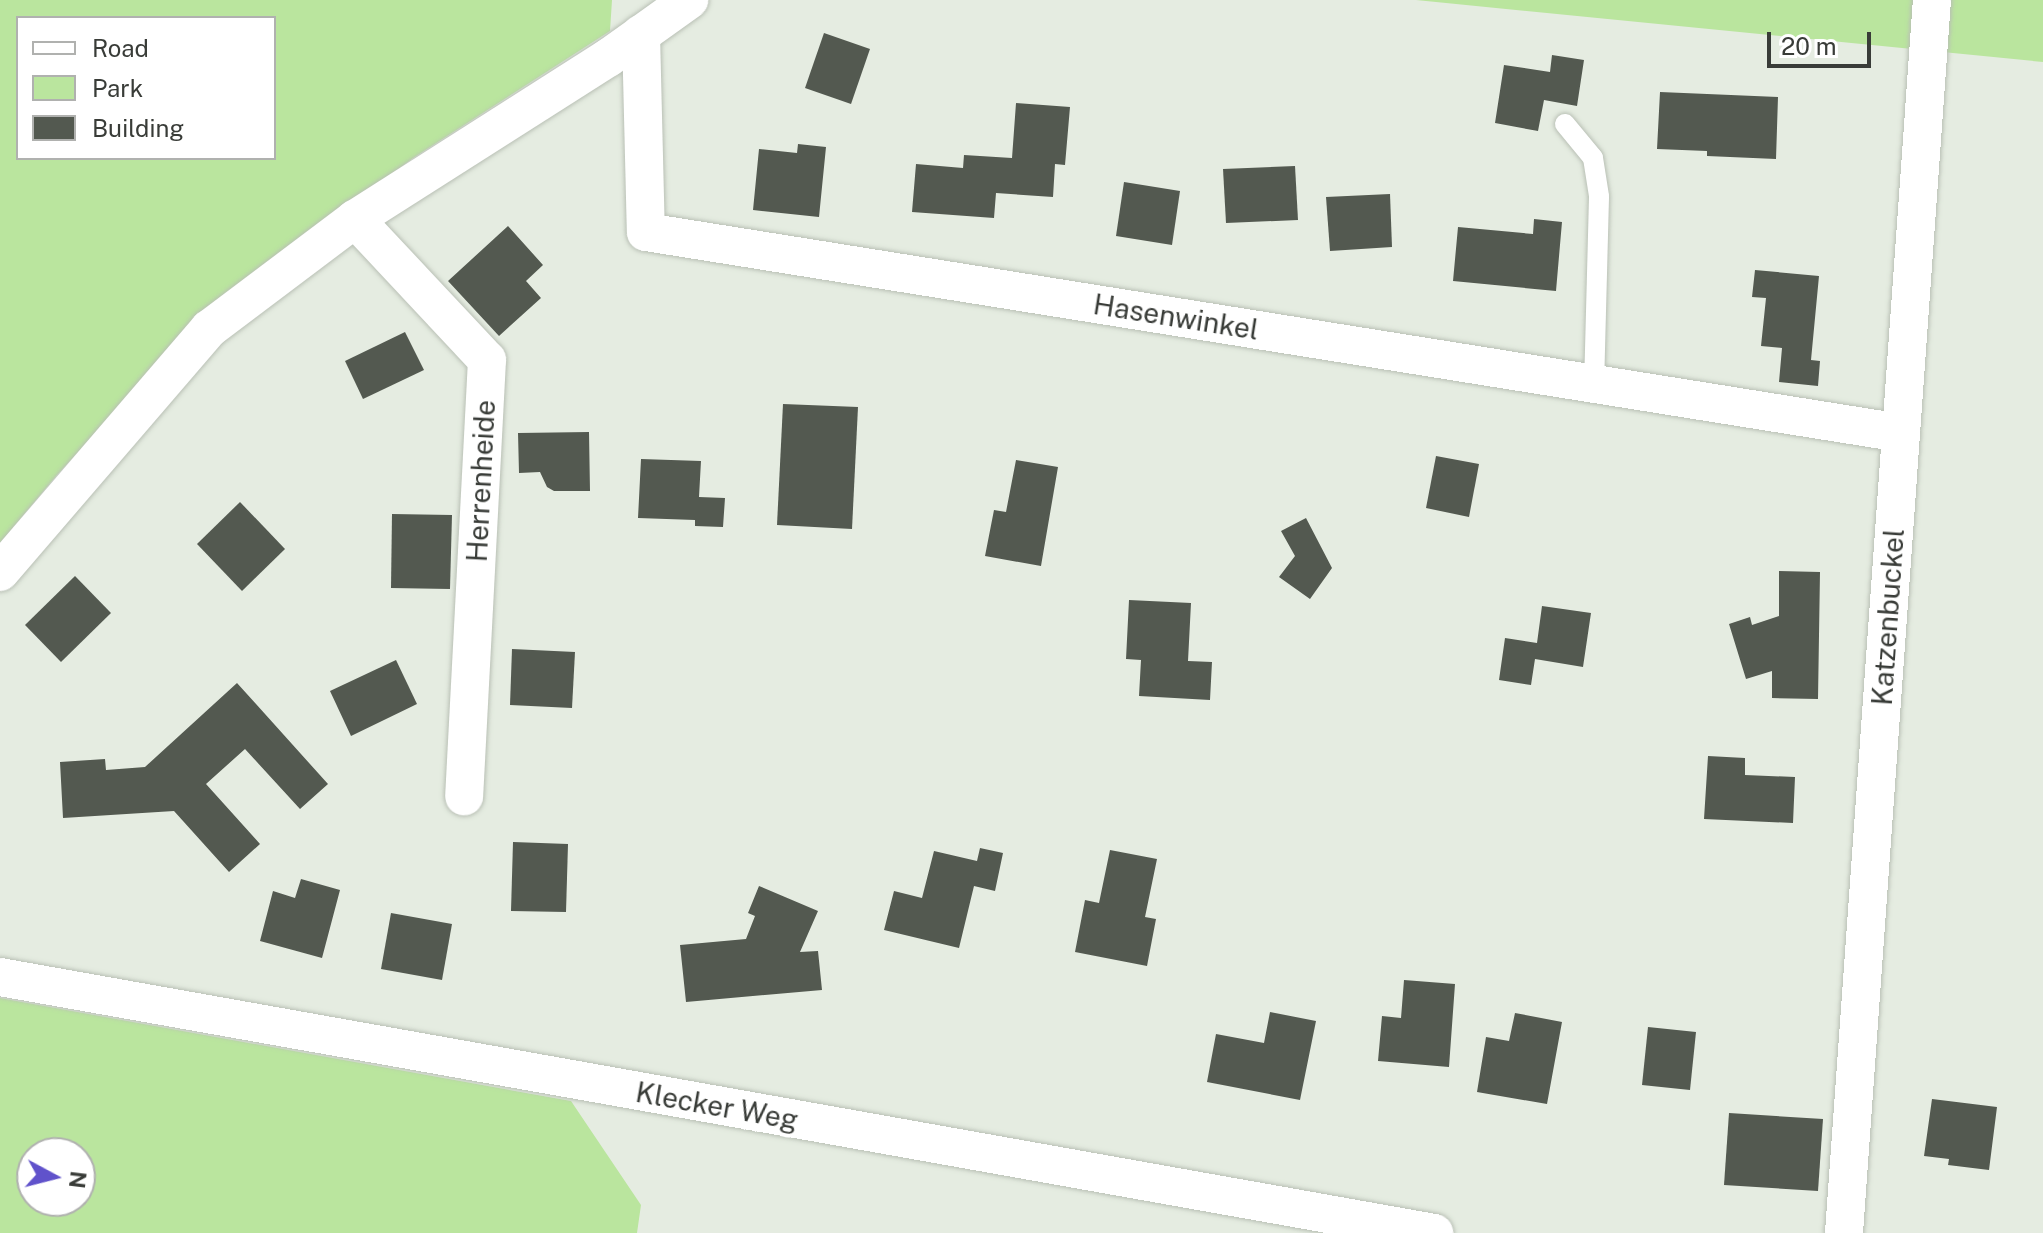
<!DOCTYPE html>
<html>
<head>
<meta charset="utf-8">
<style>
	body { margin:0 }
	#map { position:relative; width:2043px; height:1233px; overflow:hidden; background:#e5ece1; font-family:"Public Sans",sans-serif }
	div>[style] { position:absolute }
	.green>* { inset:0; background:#bae59e }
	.building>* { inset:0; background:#535950 }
	.roads { filter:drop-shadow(0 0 2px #b9c0b5) drop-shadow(0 0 2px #b9c0b5) }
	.service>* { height:20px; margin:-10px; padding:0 10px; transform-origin:10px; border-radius:10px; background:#fff }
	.minor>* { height:38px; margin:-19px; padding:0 19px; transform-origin:19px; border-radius:19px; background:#fff }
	span { translate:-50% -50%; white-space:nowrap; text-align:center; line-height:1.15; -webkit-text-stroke:8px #fff; paint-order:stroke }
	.street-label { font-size:28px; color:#393c38 }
	.legend { position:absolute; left:16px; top:16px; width:260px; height:144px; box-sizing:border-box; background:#fff; border:2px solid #b0b1af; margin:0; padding:10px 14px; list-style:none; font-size:24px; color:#393c38 }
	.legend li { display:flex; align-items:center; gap:16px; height:40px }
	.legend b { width:40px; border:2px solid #b0b1af }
	.north { position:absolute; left:16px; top:1137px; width:80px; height:80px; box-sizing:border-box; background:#fff; border:2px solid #b0b1af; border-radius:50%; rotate:97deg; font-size:22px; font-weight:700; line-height:32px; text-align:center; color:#393c38 }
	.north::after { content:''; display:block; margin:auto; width:28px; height:36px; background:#6052cb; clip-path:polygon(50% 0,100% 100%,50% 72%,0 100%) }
	.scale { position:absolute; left:1767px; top:32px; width:104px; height:36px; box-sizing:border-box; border:4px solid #393c38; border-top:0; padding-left:10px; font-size:24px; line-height:28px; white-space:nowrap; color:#393c38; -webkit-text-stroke:6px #fff; paint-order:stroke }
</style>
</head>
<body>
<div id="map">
	<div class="green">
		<div style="clip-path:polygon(evenodd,0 0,612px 0,610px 31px,413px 158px,208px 311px,56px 476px,0 543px,0 0,18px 18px,274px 18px,274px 158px,18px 158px,18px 18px)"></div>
		<div style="clip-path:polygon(1416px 0,2043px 0,2043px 62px)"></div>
		<div style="clip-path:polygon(evenodd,0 998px,571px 1101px,641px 1205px,637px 1233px,0 1233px,0 998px,80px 1153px,80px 1201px,32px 1201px,32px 1153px,80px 1153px)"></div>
	</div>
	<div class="building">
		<div style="clip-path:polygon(824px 33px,870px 49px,851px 104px,805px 88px)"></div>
		<div style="clip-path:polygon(1552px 55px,1584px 60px,1577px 106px,1544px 100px,1538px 131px,1495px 123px,1504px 65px,1550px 72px)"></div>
		<div style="clip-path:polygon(1660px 92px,1778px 97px,1776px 159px,1707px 156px,1707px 151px,1657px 149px)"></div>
		<div style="clip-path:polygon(1016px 103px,1070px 107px,1065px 165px,1055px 164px,1053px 197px,996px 193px,994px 218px,912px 212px,916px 164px,963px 168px,964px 155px,1012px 158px)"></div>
		<div style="clip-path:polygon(798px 144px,826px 147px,819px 217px,753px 210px,759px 149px,797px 153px)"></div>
		<div style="clip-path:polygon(1295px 166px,1298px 220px,1226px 223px,1223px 169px)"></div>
		<div style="clip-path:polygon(1124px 182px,1180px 191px,1172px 245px,1116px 236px)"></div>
		<div style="clip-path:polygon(1390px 194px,1392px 247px,1330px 251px,1326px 197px)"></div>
		<div style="clip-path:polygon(1534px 219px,1562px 222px,1556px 291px,1453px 281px,1458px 227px,1533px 234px)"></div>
		<div style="clip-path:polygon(508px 226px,543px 265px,526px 281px,541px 298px,499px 336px,448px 281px)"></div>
		<div style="clip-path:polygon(1755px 270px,1819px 276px,1811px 360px,1820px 361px,1818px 386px,1779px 382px,1782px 348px,1761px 346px,1766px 298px,1752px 297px)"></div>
		<div style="clip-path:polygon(405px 332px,424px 370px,363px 399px,345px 361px)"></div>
		<div style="clip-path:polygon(783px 404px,858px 407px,852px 529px,777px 525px)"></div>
		<div style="clip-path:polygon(589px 432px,590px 491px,554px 491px,547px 487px,540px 472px,519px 473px,518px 433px)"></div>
		<div style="clip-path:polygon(1436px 456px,1479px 464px,1469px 517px,1426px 508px)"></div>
		<div style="clip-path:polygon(641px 459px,701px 461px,699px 497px,725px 498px,723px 527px,695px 526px,695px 520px,638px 518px)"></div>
		<div style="clip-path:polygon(1016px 460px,1058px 467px,1041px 566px,985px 556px,994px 510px,1006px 512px)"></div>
		<div style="clip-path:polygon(240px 502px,285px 549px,242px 591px,197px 544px)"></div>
		<div style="clip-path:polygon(392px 514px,452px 515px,450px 589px,391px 588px)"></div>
		<div style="clip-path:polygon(1306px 518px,1332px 568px,1310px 599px,1279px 577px,1295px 556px,1281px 531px)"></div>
		<div style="clip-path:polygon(1779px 571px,1820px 572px,1818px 699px,1772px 698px,1772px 671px,1746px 679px,1729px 624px,1750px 617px,1752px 625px,1779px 616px)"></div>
		<div style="clip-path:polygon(75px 576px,111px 613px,61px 662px,25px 625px)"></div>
		<div style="clip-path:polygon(1129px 600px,1191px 603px,1188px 661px,1212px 662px,1210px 700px,1139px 696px,1141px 660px,1126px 659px)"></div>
		<div style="clip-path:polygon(1542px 606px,1591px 613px,1583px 667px,1535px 659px,1531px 685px,1499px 680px,1505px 638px,1537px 643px)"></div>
		<div style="clip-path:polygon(512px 649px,575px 652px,572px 708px,510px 705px)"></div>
		<div style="clip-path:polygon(396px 660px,417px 704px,351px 736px,330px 691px)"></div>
		<div style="clip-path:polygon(237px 683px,328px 784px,300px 809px,245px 749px,206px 784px,260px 844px,229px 872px,174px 811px,63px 818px,60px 762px,105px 759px,106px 770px,145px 767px)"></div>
		<div style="clip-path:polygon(1708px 756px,1745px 758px,1745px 775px,1795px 777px,1793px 823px,1704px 819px)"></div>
		<div style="clip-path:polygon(513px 842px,568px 844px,566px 912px,511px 911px)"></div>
		<div style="clip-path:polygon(980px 848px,1003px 853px,995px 891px,974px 886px,959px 948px,884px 930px,894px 891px,922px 898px,934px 851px,977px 861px)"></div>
		<div style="clip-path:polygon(1110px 850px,1157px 859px,1145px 917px,1156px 919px,1147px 966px,1075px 952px,1085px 900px,1099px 903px)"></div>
		<div style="clip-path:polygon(301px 879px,340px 890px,322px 958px,260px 941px,273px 891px,295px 898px)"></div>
		<div style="clip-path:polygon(759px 886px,818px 911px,800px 952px,818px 951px,822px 990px,686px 1002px,680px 945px,746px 939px,755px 916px,748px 913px)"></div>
		<div style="clip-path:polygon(391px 913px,452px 924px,442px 980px,381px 969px)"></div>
		<div style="clip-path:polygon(1404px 980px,1455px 984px,1449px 1067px,1378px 1061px,1382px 1016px,1401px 1018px)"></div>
		<div style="clip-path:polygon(1270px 1012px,1316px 1021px,1300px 1100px,1207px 1082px,1216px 1034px,1264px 1043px)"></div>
		<div style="clip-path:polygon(1515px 1013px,1562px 1022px,1547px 1104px,1477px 1092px,1486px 1037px,1509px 1041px)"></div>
		<div style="clip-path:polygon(1648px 1027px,1696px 1032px,1690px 1090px,1642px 1085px)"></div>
		<div style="clip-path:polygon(1932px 1099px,1997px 1107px,1989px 1170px,1948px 1165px,1949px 1159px,1924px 1156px)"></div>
		<div style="clip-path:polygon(1729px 1113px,1823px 1119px,1818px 1191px,1724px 1185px)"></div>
	</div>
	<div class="roads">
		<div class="service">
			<div style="left:1565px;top:124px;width:44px;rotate:50.5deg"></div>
			<div style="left:1593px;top:158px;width:39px;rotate:81deg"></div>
			<div style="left:1599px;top:197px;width:187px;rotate:91.5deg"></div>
		</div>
		<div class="minor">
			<div style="left:641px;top:34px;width:198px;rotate:88.6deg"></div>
			<div style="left:646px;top:232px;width:1271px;rotate:9.1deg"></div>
			<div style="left:355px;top:219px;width:193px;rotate:46.9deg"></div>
			<div style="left:487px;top:360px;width:437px;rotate:93deg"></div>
			<div style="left:0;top:572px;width:321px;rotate:-49.3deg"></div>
			<div style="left:209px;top:329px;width:183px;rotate:-37deg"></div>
			<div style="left:355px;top:219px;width:300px;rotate:-32.5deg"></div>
			<div style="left:608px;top:58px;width:100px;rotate:-35.6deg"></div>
			<div style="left:0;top:977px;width:1457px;rotate:10.12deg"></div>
			<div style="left:1844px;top:1233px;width:1236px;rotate:-85.92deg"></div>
		</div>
	</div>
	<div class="street-label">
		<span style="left:1176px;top:317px;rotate:9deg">Hasenwinkel</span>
		<span style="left:481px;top:481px;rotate:-87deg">Herrenheide</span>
		<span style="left:1888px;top:617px;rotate:-86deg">Katzenbuckel</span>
		<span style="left:717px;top:1106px;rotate:10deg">Klecker Weg</span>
	</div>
	<ul class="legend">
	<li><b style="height:10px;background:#fff"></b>Road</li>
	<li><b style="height:22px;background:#bae59e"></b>Park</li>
	<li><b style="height:22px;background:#535950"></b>Building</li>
	</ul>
	<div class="north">N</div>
	<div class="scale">20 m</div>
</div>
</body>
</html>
